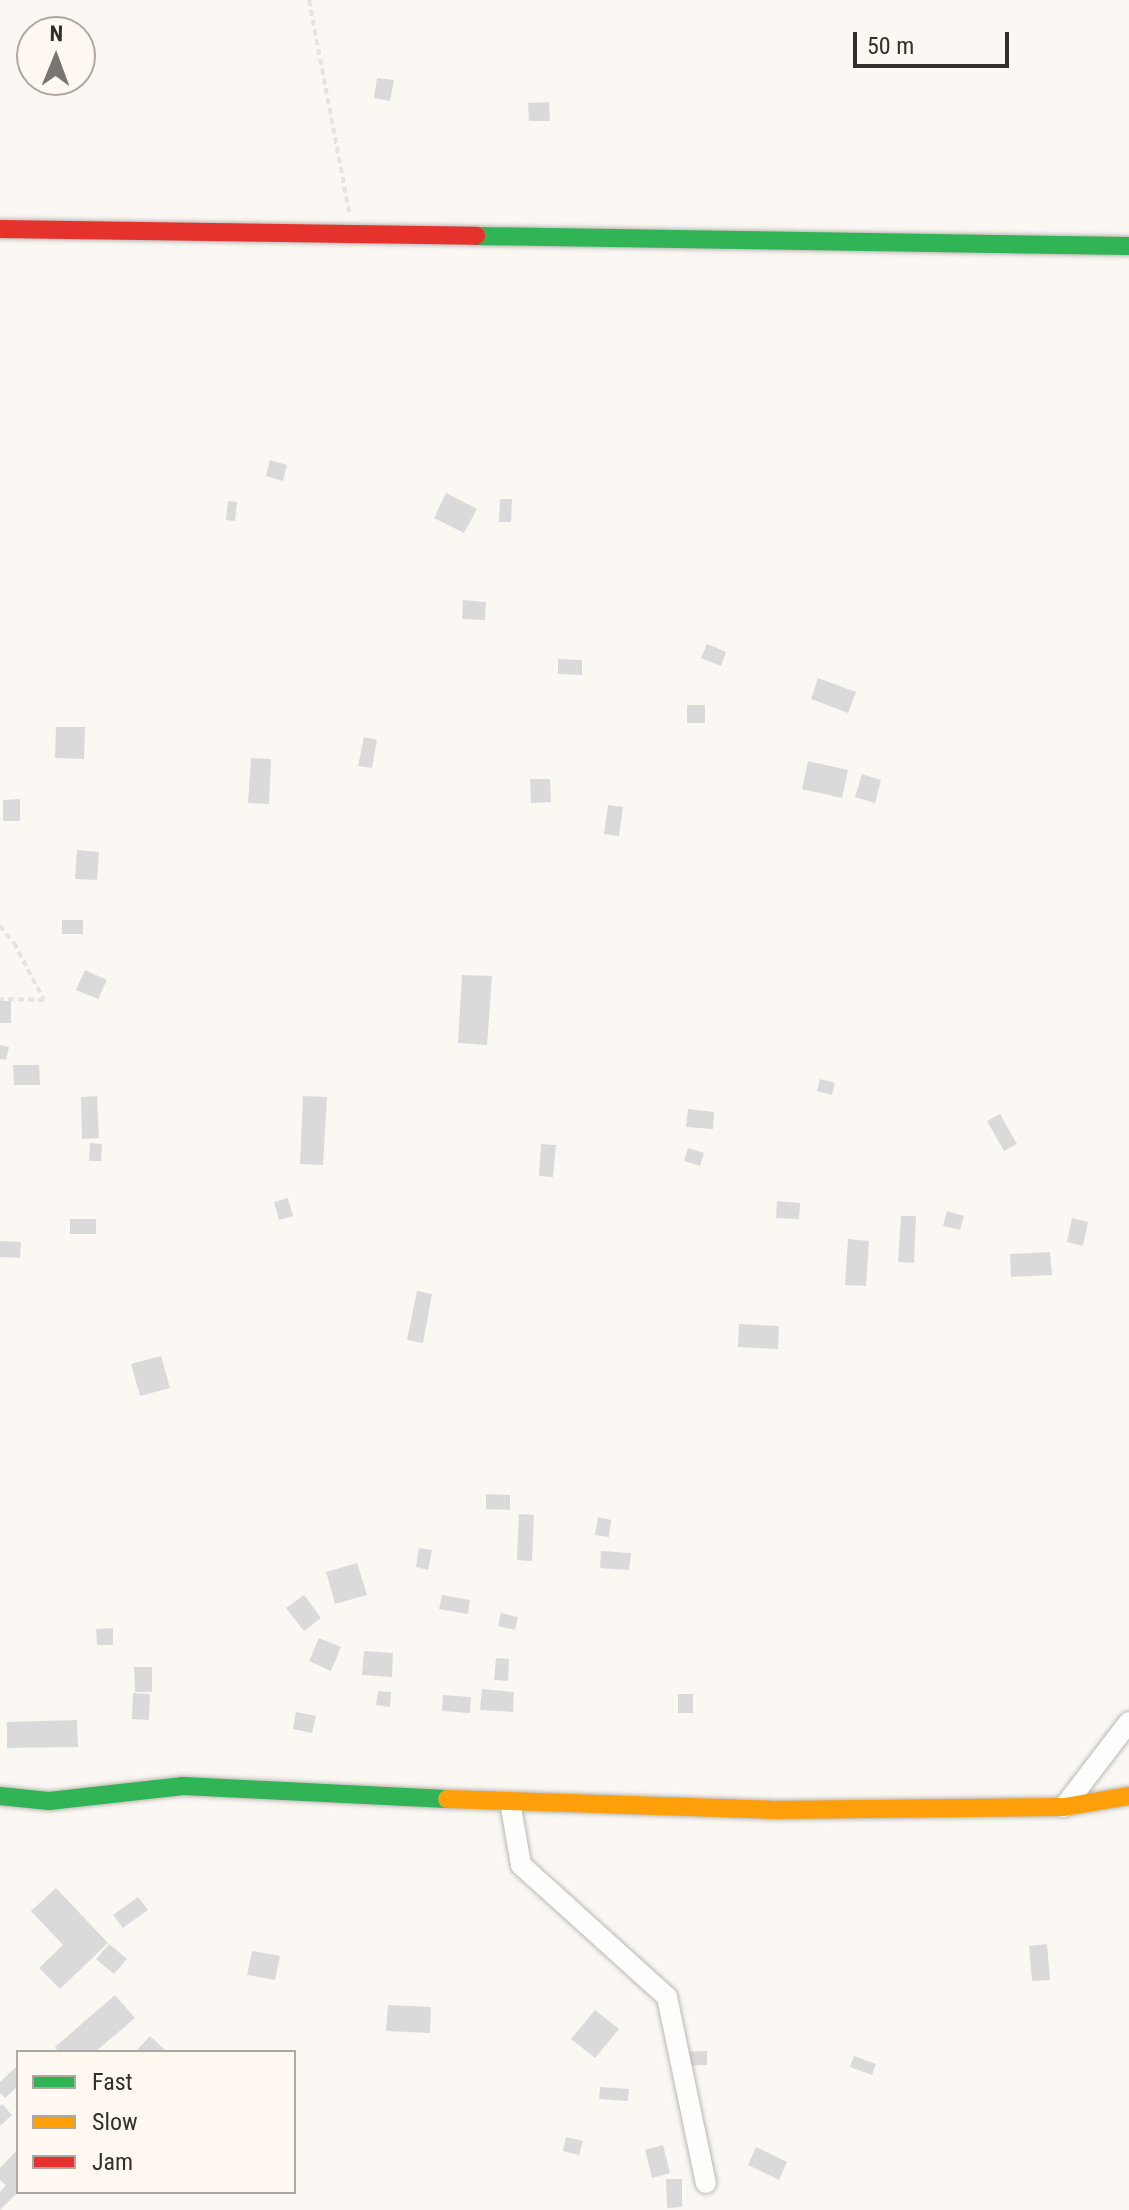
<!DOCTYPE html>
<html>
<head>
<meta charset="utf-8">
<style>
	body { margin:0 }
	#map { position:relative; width:1129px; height:2210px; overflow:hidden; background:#fbf8f4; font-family:"Roboto Condensed",sans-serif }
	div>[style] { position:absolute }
	.building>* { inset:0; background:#dbdada }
	.path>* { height:4px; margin-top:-2px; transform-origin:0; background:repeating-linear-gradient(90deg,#e5e4e2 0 6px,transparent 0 10px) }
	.roads { filter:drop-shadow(0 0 2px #bab7b3) drop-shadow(0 0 2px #bab7b3) }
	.street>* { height:20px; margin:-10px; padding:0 10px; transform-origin:10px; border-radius:10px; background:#fefefd }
	.fast>* { height:18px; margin:-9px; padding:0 9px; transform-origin:9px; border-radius:9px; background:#30b455 }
	.slow>* { height:18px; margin:-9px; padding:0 9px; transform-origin:9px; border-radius:9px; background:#ff9f0a }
	.jam>* { height:18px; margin:-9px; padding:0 9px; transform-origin:9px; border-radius:9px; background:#e5322d }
	span { translate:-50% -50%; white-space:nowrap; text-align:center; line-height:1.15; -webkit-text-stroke:8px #fef8f1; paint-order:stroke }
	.legend { position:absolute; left:16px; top:2050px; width:280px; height:144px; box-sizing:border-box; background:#fef8f1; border:2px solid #ada8a2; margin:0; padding:10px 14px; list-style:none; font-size:24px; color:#33302b }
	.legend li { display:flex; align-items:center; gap:16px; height:40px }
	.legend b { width:40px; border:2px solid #ada8a2 }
	.north { position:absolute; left:16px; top:16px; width:80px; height:80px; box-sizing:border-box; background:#fef8f1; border:2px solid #ada8a2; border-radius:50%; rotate:1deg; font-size:22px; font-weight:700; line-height:32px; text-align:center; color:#33302b }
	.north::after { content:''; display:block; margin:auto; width:28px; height:36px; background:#797671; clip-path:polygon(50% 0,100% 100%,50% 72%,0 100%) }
	.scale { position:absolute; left:853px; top:32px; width:156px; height:36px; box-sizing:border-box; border:4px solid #33302b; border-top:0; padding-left:10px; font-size:24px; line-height:28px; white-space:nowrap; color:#33302b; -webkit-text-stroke:6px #fef8f1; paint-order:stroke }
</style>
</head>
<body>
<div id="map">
	<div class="building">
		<div style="clip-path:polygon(377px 78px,394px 80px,390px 101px,374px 98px)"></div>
		<div style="clip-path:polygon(549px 102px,550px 121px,529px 121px,528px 103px)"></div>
		<div style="clip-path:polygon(270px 460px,287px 465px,283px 481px,266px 476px)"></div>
		<div style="clip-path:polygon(446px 493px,477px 509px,464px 533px,434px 518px)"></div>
		<div style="clip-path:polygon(500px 499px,512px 499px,511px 522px,499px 522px)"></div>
		<div style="clip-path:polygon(228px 501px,237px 502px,235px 521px,226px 520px)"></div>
		<div style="clip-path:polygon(463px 600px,486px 602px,485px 620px,462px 619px)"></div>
		<div style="clip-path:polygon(707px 644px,726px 652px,721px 666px,701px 658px)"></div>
		<div style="clip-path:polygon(558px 659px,582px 660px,582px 675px,558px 674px)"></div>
		<div style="clip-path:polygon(818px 678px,856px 692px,848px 713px,811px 699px)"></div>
		<div style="clip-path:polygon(687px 705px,705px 705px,705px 723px,687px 723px)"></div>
		<div style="clip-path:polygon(56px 727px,85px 727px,84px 759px,55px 758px)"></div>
		<div style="clip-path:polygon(364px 737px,377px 740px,372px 768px,358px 766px)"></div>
		<div style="clip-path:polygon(251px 758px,271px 759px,269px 804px,248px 803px)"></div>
		<div style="clip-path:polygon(808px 761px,848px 770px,842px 798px,802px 789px)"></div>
		<div style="clip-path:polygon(862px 774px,881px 780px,875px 803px,855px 797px)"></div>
		<div style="clip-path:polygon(530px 779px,550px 779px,551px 802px,531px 803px)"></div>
		<div style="clip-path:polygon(20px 799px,20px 821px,3px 821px,3px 800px)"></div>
		<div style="clip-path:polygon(608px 805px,623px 807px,619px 836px,604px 834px)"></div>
		<div style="clip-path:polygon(77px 850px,99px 852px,97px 880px,75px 879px)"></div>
		<div style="clip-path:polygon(62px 920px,83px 920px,83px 934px,62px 934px)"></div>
		<div style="clip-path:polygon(85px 970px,107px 980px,98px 999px,76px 990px)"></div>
		<div style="clip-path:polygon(462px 975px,492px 976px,487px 1045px,458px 1043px)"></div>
		<div style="clip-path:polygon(0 1001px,11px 1001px,11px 1023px,0 1023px)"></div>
		<div style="clip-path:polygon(0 1045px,9px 1047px,6px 1060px,0 1059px)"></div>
		<div style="clip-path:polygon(13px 1065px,39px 1065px,40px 1085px,14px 1085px)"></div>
		<div style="clip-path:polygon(820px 1079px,835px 1083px,832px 1095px,817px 1091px)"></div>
		<div style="clip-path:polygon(97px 1096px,99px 1138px,82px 1139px,81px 1097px)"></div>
		<div style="clip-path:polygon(303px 1096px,327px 1097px,323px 1165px,300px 1164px)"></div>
		<div style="clip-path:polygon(688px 1109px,714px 1112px,713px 1129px,686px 1127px)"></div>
		<div style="clip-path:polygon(1000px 1114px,1017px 1144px,1004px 1151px,987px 1121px)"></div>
		<div style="clip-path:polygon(90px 1143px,102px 1144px,101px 1161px,89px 1161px)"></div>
		<div style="clip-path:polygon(541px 1144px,556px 1145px,553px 1177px,539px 1176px)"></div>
		<div style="clip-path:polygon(688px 1148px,704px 1153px,700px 1166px,684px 1161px)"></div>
		<div style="clip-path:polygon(288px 1198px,293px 1216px,279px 1220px,274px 1202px)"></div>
		<div style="clip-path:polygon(777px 1201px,800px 1203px,799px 1219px,776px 1218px)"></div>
		<div style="clip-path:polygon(947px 1211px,964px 1216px,960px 1230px,943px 1226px)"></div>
		<div style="clip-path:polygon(901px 1216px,916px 1216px,914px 1263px,898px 1262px)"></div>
		<div style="clip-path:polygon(1072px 1218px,1088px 1222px,1083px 1246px,1067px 1242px)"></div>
		<div style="clip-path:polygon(70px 1219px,96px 1219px,96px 1234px,70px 1234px)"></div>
		<div style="clip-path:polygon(848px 1239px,869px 1241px,866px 1286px,845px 1285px)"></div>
		<div style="clip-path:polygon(0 1241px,21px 1242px,20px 1258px,0 1257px)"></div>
		<div style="clip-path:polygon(1050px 1252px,1052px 1275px,1011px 1277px,1010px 1254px)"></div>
		<div style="clip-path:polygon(417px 1291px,432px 1294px,423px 1343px,407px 1340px)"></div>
		<div style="clip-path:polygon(739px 1324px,779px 1326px,778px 1349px,738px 1347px)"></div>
		<div style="clip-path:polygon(161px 1356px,170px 1388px,140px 1396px,131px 1364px)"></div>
		<div style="clip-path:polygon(486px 1494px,510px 1495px,510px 1510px,486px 1509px)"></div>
		<div style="clip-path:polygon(519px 1514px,534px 1515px,532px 1561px,517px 1560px)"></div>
		<div style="clip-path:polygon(598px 1517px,611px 1520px,609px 1537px,595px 1535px)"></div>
		<div style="clip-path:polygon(419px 1548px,432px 1550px,428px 1570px,416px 1567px)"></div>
		<div style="clip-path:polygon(601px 1551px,631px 1553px,629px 1570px,600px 1568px)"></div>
		<div style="clip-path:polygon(357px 1563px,367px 1595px,335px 1604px,326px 1572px)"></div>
		<div style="clip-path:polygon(304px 1595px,321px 1618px,304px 1631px,286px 1608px)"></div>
		<div style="clip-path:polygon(442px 1595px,470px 1600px,468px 1614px,439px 1609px)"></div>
		<div style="clip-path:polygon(501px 1613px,518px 1617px,515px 1630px,498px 1626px)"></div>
		<div style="clip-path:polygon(113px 1628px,113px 1645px,97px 1645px,96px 1629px)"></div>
		<div style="clip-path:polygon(319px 1638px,341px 1647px,331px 1671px,309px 1661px)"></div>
		<div style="clip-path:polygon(364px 1651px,393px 1653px,392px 1677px,362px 1675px)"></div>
		<div style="clip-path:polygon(496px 1658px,509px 1659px,508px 1681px,494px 1680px)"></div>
		<div style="clip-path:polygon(134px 1667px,152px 1667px,152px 1692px,135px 1692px)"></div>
		<div style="clip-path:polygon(482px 1689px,514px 1692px,513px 1712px,480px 1710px)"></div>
		<div style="clip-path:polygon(378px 1691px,391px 1692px,390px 1707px,376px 1705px)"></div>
		<div style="clip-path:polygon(133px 1693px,150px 1694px,149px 1720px,132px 1719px)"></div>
		<div style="clip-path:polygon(678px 1694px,693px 1694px,693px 1713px,678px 1713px)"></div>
		<div style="clip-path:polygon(443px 1695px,471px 1697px,470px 1713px,442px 1711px)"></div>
		<div style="clip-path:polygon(296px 1712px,316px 1716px,312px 1733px,293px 1729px)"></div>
		<div style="clip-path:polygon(77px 1720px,78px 1747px,7px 1748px,7px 1722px)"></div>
		<div style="clip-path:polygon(56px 1888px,108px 1943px,60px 1989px,39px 1968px,63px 1945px,31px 1911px)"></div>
		<div style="clip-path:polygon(138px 1897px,148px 1910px,123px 1928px,113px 1915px)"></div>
		<div style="clip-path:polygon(109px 1944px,127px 1959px,114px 1974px,96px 1959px)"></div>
		<div style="clip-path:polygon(1047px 1944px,1050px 1980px,1032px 1981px,1029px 1946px)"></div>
		<div style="clip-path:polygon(252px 1951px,280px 1956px,275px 1980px,247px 1975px)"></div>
		<div style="clip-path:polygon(115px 1995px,135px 2018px,95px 2052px,59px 2052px,55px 2047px)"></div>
		<div style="clip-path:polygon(388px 2005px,431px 2007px,430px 2033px,386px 2031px)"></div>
		<div style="clip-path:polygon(595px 2010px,619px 2029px,595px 2058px,571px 2039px)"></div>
		<div style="clip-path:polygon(150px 2036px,167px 2052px,135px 2052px)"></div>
		<div style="clip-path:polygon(707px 2051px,707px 2065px,679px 2066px,679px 2052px)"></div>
		<div style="clip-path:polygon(854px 2056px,876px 2064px,872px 2075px,850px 2067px)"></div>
		<div style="clip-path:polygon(18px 2065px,18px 2086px,5px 2098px,0 2093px,0 2082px)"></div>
		<div style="clip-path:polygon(600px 2087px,629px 2089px,628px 2101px,599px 2099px)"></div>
		<div style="clip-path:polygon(2px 2104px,12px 2115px,0 2126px,0 2106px)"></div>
		<div style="clip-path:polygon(566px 2137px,583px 2141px,579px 2155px,563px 2151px)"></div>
		<div style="clip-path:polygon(663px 2145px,670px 2173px,652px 2178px,645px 2150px)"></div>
		<div style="clip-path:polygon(756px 2147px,787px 2162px,779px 2180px,748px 2165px)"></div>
		<div style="clip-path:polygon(18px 2149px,18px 2192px,0 2210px,0 2192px,6px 2185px,0 2180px,0 2168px)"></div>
		<div style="clip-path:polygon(666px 2179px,682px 2179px,682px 2207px,667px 2208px)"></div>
	</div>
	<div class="path">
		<div style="left:309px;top:0;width:216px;rotate:79.3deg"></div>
		<div style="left:0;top:926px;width:22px;rotate:51deg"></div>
		<div style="left:14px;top:943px;width:64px;rotate:62.2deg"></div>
		<div style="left:44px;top:1000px;width:44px;rotate:-178.7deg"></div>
	</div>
	<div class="roads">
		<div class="street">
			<div style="left:510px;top:1802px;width:64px;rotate:80.1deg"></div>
			<div style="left:521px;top:1865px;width:197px;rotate:42.1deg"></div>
			<div style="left:667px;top:1997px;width:190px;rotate:78.2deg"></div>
			<div style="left:1064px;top:1807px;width:107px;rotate:-52.6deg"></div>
		</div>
		<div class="fast">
			<div style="left:476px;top:236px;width:653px;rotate:0.88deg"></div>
			<div style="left:0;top:1796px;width:49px;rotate:5.8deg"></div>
			<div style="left:49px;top:1801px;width:135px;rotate:-6.4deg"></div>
			<div style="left:183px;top:1786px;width:264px;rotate:2.8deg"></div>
		</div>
		<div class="slow">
			<div style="left:447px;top:1799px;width:325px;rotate:1.9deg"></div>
			<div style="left:772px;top:1810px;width:292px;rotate:-0.6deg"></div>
			<div style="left:1064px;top:1807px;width:66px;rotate:-9.6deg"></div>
		</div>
		<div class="jam">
			<div style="left:0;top:229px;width:476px;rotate:0.8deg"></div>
		</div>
	</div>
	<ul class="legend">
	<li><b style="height:10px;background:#30b455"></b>Fast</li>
	<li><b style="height:10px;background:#ff9f0a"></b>Slow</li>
	<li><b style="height:10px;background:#e5322d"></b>Jam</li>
	</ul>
	<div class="north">N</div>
	<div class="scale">50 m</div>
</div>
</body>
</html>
